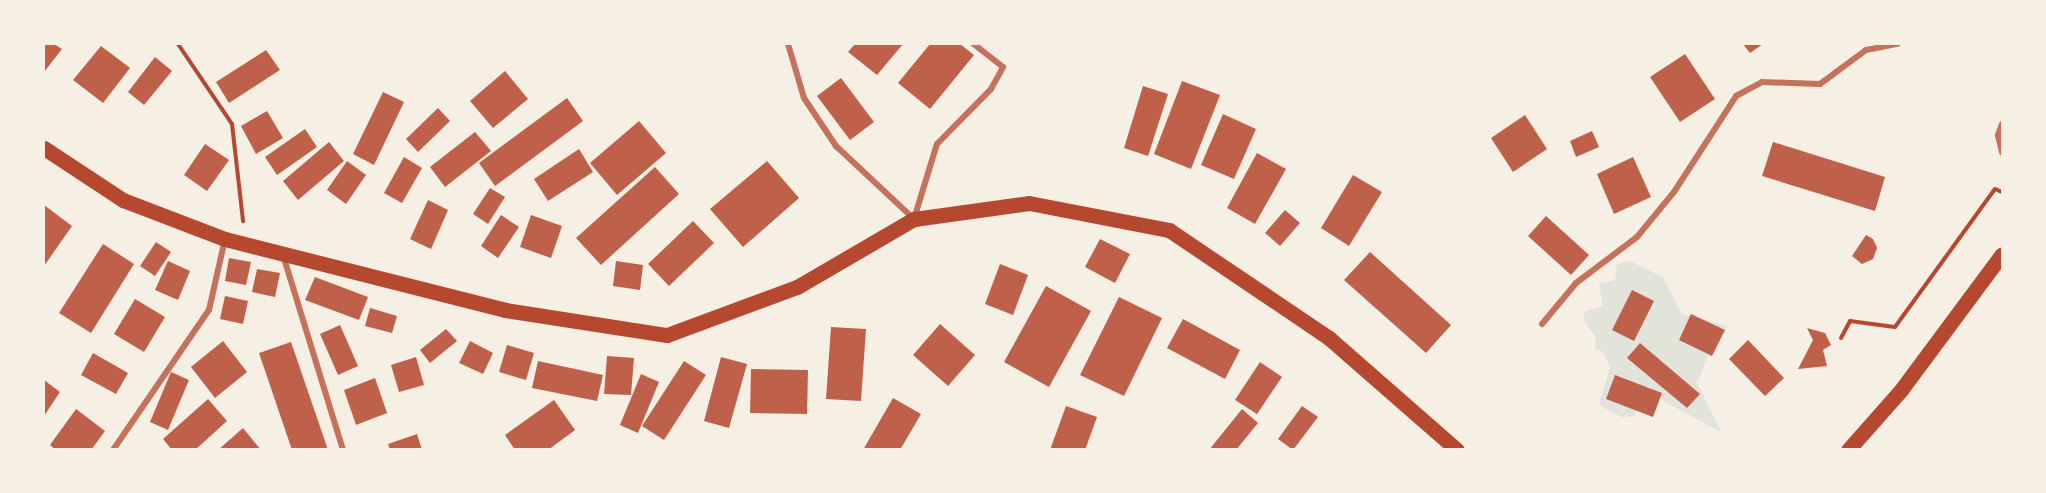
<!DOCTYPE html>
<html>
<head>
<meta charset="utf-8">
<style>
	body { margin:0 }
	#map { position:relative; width:2046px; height:493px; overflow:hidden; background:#f6efe4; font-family:Figtree,sans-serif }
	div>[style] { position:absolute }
	.green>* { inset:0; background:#e2e4dc }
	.building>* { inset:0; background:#bf614a }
	.path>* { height:4px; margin:-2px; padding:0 2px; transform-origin:2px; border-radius:2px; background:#b5482f }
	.minor>* { height:6px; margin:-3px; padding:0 3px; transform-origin:3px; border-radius:3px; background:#c5725c }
	.primary>* { height:15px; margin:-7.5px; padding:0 7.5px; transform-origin:7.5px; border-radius:7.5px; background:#b5482f }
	span { translate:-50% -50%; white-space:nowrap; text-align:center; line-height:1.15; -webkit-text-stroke:4.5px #f6efe4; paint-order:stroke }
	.frame { position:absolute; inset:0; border:45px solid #f6efe4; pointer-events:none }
</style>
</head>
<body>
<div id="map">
	<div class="green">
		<div style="clip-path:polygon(1630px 261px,1663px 277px,1682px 314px,1728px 326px,1713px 344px,1697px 383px,1721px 432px,1656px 397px,1650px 387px,1640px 389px,1635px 416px,1621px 417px,1599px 405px,1610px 367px,1603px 352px,1595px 349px,1596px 337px,1585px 323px,1584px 312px,1603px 306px,1599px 283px,1615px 280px,1617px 264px)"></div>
	</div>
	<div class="building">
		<div style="clip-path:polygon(44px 44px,54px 44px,62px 49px,44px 72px)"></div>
		<div style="clip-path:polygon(855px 44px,903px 44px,877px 75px,848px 52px)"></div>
		<div style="clip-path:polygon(930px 44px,960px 44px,974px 55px,930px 109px,898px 83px)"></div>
		<div style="clip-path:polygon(1743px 44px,1763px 44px,1750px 53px)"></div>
		<div style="clip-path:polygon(101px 46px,130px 68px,103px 103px,73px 80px)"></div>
		<div style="clip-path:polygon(266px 50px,280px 70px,229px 103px,216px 82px)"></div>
		<div style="clip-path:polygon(1685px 54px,1715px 99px,1680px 122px,1650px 77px)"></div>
		<div style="clip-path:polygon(155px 57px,172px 71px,144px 105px,128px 92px)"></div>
		<div style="clip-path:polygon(505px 71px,528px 99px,493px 128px,470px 101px)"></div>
		<div style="clip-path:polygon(841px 78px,874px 122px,850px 140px,817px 96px)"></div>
		<div style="clip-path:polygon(1182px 81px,1220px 95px,1191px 169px,1154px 154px)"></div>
		<div style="clip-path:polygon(1143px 86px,1168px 94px,1148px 156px,1124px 148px)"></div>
		<div style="clip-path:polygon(383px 92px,404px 102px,374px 165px,353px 154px)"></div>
		<div style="clip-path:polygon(567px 98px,583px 121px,495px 186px,479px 163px)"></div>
		<div style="clip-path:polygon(438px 108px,450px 121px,418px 152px,406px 139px)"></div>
		<div style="clip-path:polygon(267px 111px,283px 138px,256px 154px,241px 126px)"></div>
		<div style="clip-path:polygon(1223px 114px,1256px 129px,1234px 179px,1201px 165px)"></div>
		<div style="clip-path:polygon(1525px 115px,1547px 149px,1513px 172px,1491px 138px)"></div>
		<div style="clip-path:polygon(639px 121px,666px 153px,617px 195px,590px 163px)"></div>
		<div style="clip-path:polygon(305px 129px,317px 147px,277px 175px,265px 157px)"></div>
		<div style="clip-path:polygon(1592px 131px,1599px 147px,1576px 157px,1570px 141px)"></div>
		<div style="clip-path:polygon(475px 132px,491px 151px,445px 187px,430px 167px)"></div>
		<div style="clip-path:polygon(329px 142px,344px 161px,298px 200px,283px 181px)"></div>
		<div style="clip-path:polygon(1773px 142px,1885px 177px,1875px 211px,1762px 176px)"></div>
		<div style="clip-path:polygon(205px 144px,229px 160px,207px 191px,184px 175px)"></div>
		<div style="clip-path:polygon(579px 149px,593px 172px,548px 201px,534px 179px)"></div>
		<div style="clip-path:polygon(1257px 153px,1286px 169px,1255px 224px,1227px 208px)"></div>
		<div style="clip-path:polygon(404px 157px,422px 168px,402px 203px,384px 193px)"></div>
		<div style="clip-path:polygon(1633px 157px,1651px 197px,1614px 214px,1597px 174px)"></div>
		<div style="clip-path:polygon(347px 161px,366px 175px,346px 204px,327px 190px)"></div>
		<div style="clip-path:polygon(767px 161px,799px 198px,743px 247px,710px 209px)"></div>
		<div style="clip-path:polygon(655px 167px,679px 194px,601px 265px,576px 238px)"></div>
		<div style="clip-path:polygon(1353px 175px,1382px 192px,1349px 246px,1321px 228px)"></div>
		<div style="clip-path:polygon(490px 188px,505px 197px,488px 224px,473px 214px)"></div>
		<div style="clip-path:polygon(428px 200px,448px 210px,431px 249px,410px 239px)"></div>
		<div style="clip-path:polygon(44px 205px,72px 226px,44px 266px)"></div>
		<div style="clip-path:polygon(1285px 210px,1300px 223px,1280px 246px,1265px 233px)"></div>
		<div style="clip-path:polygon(501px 215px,519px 227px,498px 258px,481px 246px)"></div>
		<div style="clip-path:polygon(531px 215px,562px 226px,551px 258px,520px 247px)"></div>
		<div style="clip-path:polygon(1546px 216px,1589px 255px,1571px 275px,1528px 236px)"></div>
		<div style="clip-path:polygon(693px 221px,714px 243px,669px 286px,648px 264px)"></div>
		<div style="clip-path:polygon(1866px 235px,1873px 239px,1877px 248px,1873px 259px,1862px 264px,1852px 256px)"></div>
		<div style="clip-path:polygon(1100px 239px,1130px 254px,1115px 283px,1085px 267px)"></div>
		<div style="clip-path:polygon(156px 242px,171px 252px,155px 276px,140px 266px)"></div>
		<div style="clip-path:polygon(103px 244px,134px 264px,91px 333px,59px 313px)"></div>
		<div style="clip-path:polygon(1370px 252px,1451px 325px,1426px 353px,1344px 280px)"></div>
		<div style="clip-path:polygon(229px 258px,251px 262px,246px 285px,225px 281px)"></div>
		<div style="clip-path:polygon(168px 261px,190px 271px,178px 300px,155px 290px)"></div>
		<div style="clip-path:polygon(616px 261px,643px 265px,640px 290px,613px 286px)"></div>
		<div style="clip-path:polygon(1000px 264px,1028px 275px,1013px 315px,985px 304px)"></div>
		<div style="clip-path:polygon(257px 269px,280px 273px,275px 297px,252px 292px)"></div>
		<div style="clip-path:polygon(315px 277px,368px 297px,359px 320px,305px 300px)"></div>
		<div style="clip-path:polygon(1046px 286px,1091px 311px,1049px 387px,1004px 362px)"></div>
		<div style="clip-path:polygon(1632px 290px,1654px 301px,1634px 341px,1612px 330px)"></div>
		<div style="clip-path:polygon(225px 296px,248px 301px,243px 324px,220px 319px)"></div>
		<div style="clip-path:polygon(1119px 297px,1162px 318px,1124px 396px,1080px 375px)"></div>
		<div style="clip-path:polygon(135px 299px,165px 317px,144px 352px,114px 334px)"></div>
		<div style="clip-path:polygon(370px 308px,397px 316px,392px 333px,365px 326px)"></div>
		<div style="clip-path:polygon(1691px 314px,1725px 330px,1712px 356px,1679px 340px)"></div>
		<div style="clip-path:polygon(1183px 319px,1240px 350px,1225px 379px,1167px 348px)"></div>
		<div style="clip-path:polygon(940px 324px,975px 355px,948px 386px,913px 355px)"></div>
		<div style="clip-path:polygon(340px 325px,358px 366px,338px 375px,320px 334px)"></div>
		<div style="clip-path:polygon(831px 327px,866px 329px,861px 401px,826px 399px)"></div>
		<div style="clip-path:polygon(1807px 328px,1825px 333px,1831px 345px,1823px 350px,1827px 366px,1798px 369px,1813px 340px)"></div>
		<div style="clip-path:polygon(446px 329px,457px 341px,430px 363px,420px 350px)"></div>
		<div style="clip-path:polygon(1748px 340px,1784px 378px,1765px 396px,1729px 359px)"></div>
		<div style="clip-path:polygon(223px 341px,247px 372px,215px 398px,191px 367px)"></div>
		<div style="clip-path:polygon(470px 341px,493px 353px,483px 374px,459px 363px)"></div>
		<div style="clip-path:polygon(291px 342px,326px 444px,328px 450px,292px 450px,259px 353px)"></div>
		<div style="clip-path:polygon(1640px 343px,1700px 394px,1687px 408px,1627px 358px)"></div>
		<div style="clip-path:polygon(507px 345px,534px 353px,526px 380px,499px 372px)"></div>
		<div style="clip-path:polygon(93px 353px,128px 373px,116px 394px,81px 375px)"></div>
		<div style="clip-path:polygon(607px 356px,634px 358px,631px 395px,604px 394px)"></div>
		<div style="clip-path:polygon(416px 357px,424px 385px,399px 392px,391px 365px)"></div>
		<div style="clip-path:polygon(721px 357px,747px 364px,729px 428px,704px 421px)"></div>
		<div style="clip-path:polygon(538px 361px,603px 375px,597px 401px,532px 388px)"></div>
		<div style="clip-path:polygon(684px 361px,706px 375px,664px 440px,642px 426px)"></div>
		<div style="clip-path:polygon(1260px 362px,1282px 377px,1257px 414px,1235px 400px)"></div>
		<div style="clip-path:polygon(751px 369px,808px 370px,807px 414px,750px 413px)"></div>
		<div style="clip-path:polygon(171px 372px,189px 380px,168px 430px,150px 422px)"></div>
		<div style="clip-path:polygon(641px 374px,659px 382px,638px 433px,620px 425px)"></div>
		<div style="clip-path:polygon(1615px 375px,1662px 393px,1653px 417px,1606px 399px)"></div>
		<div style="clip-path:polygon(375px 378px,387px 413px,356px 425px,344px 390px)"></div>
		<div style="clip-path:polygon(44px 380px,60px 392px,44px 416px)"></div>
		<div style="clip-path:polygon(893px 398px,921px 414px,900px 450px,863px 450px)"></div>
		<div style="clip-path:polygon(208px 399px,227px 421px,195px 450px,172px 450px,163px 439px)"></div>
		<div style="clip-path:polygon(554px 400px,575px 430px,548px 450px,515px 450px,505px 435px)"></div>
		<div style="clip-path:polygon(1066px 406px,1097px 417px,1085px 450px,1050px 450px)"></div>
		<div style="clip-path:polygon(1302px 406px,1318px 417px,1293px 450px,1278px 439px)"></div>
		<div style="clip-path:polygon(76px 409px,105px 431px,91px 450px,56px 450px,50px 445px)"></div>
		<div style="clip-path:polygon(1242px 409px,1258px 423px,1236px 450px,1209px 450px)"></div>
		<div style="clip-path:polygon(243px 428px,261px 450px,218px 450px)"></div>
		<div style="clip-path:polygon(417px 434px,422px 450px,390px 450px,388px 444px)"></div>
	</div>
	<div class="path">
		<div style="left:178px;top:44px;width:97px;rotate:56deg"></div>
		<div style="left:232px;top:124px;width:98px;rotate:83.5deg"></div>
		<div style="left:1841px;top:338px;width:19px;rotate:-62deg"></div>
		<div style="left:1850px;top:321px;width:45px;rotate:7.6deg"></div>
		<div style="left:1895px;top:327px;width:170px;rotate:-54.1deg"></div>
		<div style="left:1995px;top:189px;width:8px;rotate:23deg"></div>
	</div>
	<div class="minor">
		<div style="left:788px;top:44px;width:56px;rotate:73.5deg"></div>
		<div style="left:804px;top:98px;width:58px;rotate:56.3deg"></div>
		<div style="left:836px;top:146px;width:107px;rotate:43.1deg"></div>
		<div style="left:914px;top:219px;width:78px;rotate:-73deg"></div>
		<div style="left:937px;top:144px;width:77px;rotate:-45.5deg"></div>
		<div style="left:991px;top:89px;width:25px;rotate:-61deg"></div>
		<div style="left:1003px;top:67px;width:37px;rotate:-142deg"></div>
		<div style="left:2002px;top:124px;width:12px;rotate:110deg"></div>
		<div style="left:1998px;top:135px;width:18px;rotate:77deg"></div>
		<div style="left:283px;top:255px;width:204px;rotate:72.9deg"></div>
		<div style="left:1542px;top:324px;width:53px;rotate:-50.3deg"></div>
		<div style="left:1576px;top:283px;width:76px;rotate:-37deg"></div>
		<div style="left:1637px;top:237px;width:58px;rotate:-50.6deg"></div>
		<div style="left:1674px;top:192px;width:114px;rotate:-57.1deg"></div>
		<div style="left:1736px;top:96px;width:30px;rotate:-28deg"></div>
		<div style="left:1762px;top:82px;width:58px;rotate:2deg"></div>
		<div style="left:1820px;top:84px;width:57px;rotate:-36.5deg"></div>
		<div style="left:1866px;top:50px;width:32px;rotate:-11deg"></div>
		<div style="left:113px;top:450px;width:170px;rotate:-55.6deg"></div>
		<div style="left:209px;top:310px;width:73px;rotate:-77.3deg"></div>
	</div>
	<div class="primary">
		<div style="left:44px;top:148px;width:95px;rotate:33.4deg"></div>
		<div style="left:123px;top:200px;width:109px;rotate:20.9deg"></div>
		<div style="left:225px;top:239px;width:289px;rotate:14.2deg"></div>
		<div style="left:505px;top:310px;width:164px;rotate:8.8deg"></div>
		<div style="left:667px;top:335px;width:139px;rotate:-20.3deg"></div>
		<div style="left:797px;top:287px;width:135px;rotate:-30.2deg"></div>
		<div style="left:914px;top:219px;width:116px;rotate:-7.9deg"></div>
		<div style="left:1029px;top:203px;width:143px;rotate:10.9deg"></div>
		<div style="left:1169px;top:230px;width:193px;rotate:34deg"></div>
		<div style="left:1329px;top:338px;width:170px;rotate:41.2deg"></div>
		<div style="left:1848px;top:450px;width:80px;rotate:-48.5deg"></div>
		<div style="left:1901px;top:390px;width:169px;rotate:-53.4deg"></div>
	</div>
	<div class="frame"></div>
</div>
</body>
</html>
